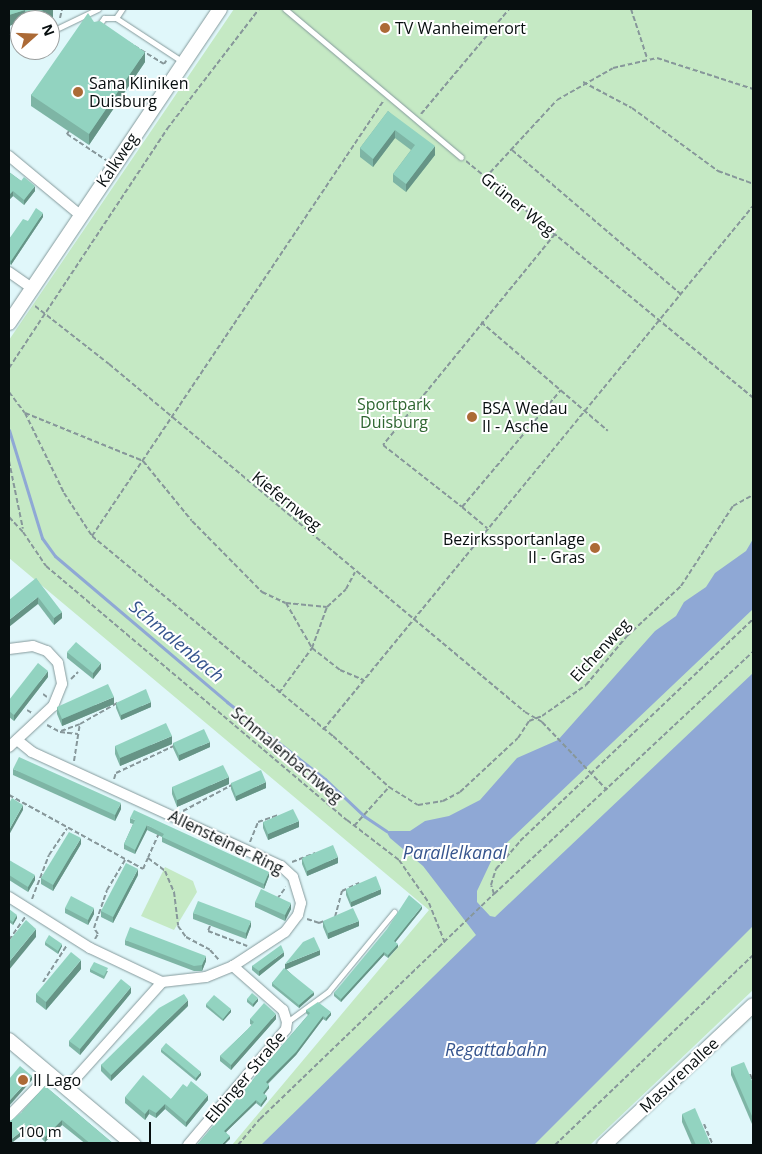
<!DOCTYPE html>
<html>
<head>
<meta charset="utf-8">
<style>
	body { margin:0 }
	#map { position:relative; width:762px; height:1154px; overflow:hidden; background:#e0f7fa; font-family:"Open Sans",sans-serif }
	div>[style] { position:absolute }
	.green>* { inset:0; background:#c5e9c4 }
	.water>* { inset:0; background:#8fa8d5 }
	.stream>* { height:3px; margin:-1.5px; padding:0 1.5px; transform-origin:1.5px; border-radius:1.5px; background:#8fa8d5 }
	.path>* { height:2px; margin-top:-1px; transform-origin:0; background:repeating-linear-gradient(90deg,#87979a 0 5px,transparent 0 7.5px) }
	.roads { filter:drop-shadow(0 0 1px #859a9c) drop-shadow(0 0 1px #859a9c) }
	.lane>* { height:5px; margin:-2.5px; padding:0 2.5px; transform-origin:2.5px; border-radius:2.5px; background:#fff }
	.street>* { height:10px; margin:-5px; padding:0 5px; transform-origin:5px; border-radius:5px; background:#fff }
	.secondary>* { height:14px; margin:-7px; padding:0 7px; transform-origin:7px; border-radius:7px; background:#fff }
	.wall>* { inset:0; background:#7eb5a5 }
	.shaded-wall>* { inset:0; background:#669486 }
	.building>* { inset:0; background:#92d3c0 }
	.dots>* { width:14px; height:14px; translate:-50% -50%; box-sizing:border-box; border:2px solid #fff; border-radius:50% }
	span { translate:-50% -50%; white-space:nowrap; text-align:center; line-height:1.15; -webkit-text-stroke:4px #fff; paint-order:stroke }
	.poi-label { font-size:16px; color:#070e0f }
	.left { translate:0 -50%; text-align:left }
	.right { translate:-100% -50%; text-align:right }
	.street-label { font-size:16px; color:#070e0f }
	.park-label { font-size:16px; color:#2f6631 }
	.water-label { font-size:18px; color:#36558e; font-style:italic }
	.frame { position:absolute; inset:0; border:10px solid #070e0f; pointer-events:none }
	.north { position:absolute; left:10px; top:10px; width:50px; height:50px; box-sizing:border-box; background:#fff; border:1px solid #9c9f9f; border-radius:50%; rotate:70deg; font-size:14px; font-weight:700; line-height:20px; text-align:center; color:#070e0f }
	.north::after { content:''; display:block; margin:auto; width:18px; height:22px; background:#ac6a36; clip-path:polygon(50% 0,100% 100%,50% 72%,0 100%) }
	.scale { position:absolute; left:10px; top:1122px; width:141px; height:22px; box-sizing:border-box; border:2px solid #070e0f; border-top:0; padding-left:6px; font-size:15px; line-height:18px; white-space:nowrap; color:#070e0f; -webkit-text-stroke:4px #fff; paint-order:stroke }
</style>
</head>
<body>
<div id="map">
	<div class="green">
		<div style="clip-path:polygon(234px 9px,753px 9px,753px 990px,590px 1145px,232px 1145px,429px 910px,9px 558px,9px 340px)"></div>
		<div style="clip-path:polygon(165px 867px,193px 881px,197px 892px,174px 930px,141px 916px)"></div>
	</div>
	<div class="water">
		<div style="clip-path:polygon(753px 539px,753px 609px,494px 855px,477px 891px,477px 902px,490px 916px,495px 917px,753px 673px,753px 926px,534px 1145px,261px 1145px,476px 935px,423px 866px,390px 838px,386px 831px,410px 831px,425px 821px,449px 816px,480px 800px,517px 758px,558px 740px,655px 631px,676px 616px,684px 602px,706px 587px,715px 573px,746px 551px)"></div>
	</div>
	<div class="stream">
		<div style="left:9px;top:430px;width:113px;rotate:73deg"></div>
		<div style="left:42px;top:538px;width:22px;rotate:54deg"></div>
		<div style="left:55px;top:556px;width:226px;rotate:40.3deg"></div>
		<div style="left:227px;top:702px;width:125px;rotate:38.2deg"></div>
		<div style="left:325px;top:779px;width:54px;rotate:43.5deg"></div>
		<div style="left:364px;top:816px;width:27px;rotate:34deg"></div>
	</div>
	<div class="path">
		<div style="left:631px;top:9px;width:52px;rotate:71.9deg"></div>
		<div style="left:60px;top:18px;width:9px;rotate:-77deg"></div>
		<div style="left:9px;top:33px;width:11px;rotate:5deg"></div>
		<div style="left:128px;top:42px;width:42px;rotate:31.4deg"></div>
		<div style="left:164px;top:64px;width:4px;rotate:-56deg"></div>
		<div style="left:583px;top:82px;width:55px;rotate:28deg"></div>
		<div style="left:632px;top:108px;width:107px;rotate:36.2deg"></div>
		<div style="left:718px;top:171px;width:37px;rotate:20deg"></div>
		<div style="left:421px;top:114px;width:137px;rotate:-50deg"></div>
		<div style="left:69px;top:131px;width:4px;rotate:124deg"></div>
		<div style="left:67px;top:134px;width:47px;rotate:33.7deg"></div>
		<div style="left:512px;top:150px;width:223px;rotate:40.5deg"></div>
		<div style="left:466px;top:161px;width:372px;rotate:39.5deg"></div>
		<div style="left:485px;top:178px;width:106px;rotate:-47.3deg"></div>
		<div style="left:557px;top:100px;width:64px;rotate:-29.7deg"></div>
		<div style="left:613px;top:68px;width:45px;rotate:-12.8deg"></div>
		<div style="left:657px;top:58px;width:101px;rotate:17.9deg"></div>
		<div style="left:555px;top:234px;width:272px;rotate:129.2deg"></div>
		<div style="left:383px;top:445px;width:100px;rotate:38.1deg"></div>
		<div style="left:462px;top:507px;width:153px;rotate:-49.8deg"></div>
		<div style="left:35px;top:306px;width:94px;rotate:38.1deg"></div>
		<div style="left:109px;top:364px;width:542px;rotate:39.91deg"></div>
		<div style="left:525px;top:712px;width:20px;rotate:30deg"></div>
		<div style="left:542px;top:722px;width:94px;rotate:46.3deg"></div>
		<div style="left:481px;top:322px;width:167px;rotate:40.6deg"></div>
		<div style="left:9px;top:368px;width:287px;rotate:-56.5deg"></div>
		<div style="left:167px;top:129px;width:151px;rotate:-52.5deg"></div>
		<div style="left:9px;top:392px;width:26px;rotate:53deg"></div>
		<div style="left:25px;top:413px;width:127px;rotate:22.1deg"></div>
		<div style="left:143px;top:461px;width:77px;rotate:50.8deg"></div>
		<div style="left:192px;top:521px;width:100px;rotate:45.4deg"></div>
		<div style="left:262px;top:592px;width:26px;rotate:25deg"></div>
		<div style="left:286px;top:603px;width:41px;rotate:5.6deg"></div>
		<div style="left:327px;top:607px;width:26px;rotate:-43deg"></div>
		<div style="left:346px;top:589px;width:19px;rotate:-62deg"></div>
		<div style="left:25px;top:413px;width:89px;rotate:64deg"></div>
		<div style="left:64px;top:493px;width:51px;rotate:56.9deg"></div>
		<div style="left:92px;top:536px;width:313px;rotate:39.7deg"></div>
		<div style="left:333px;top:736px;width:76px;rotate:42.3deg"></div>
		<div style="left:389px;top:787px;width:34px;rotate:32deg"></div>
		<div style="left:418px;top:805px;width:25px;rotate:-9deg"></div>
		<div style="left:443px;top:801px;width:19px;rotate:-28deg"></div>
		<div style="left:460px;top:792px;width:79px;rotate:-43deg"></div>
		<div style="left:518px;top:738px;width:20px;rotate:-57deg"></div>
		<div style="left:529px;top:721px;width:14px;rotate:-21deg"></div>
		<div style="left:542px;top:716px;width:54px;rotate:-35.2deg"></div>
		<div style="left:586px;top:685px;width:64px;rotate:-50.1deg"></div>
		<div style="left:627px;top:636px;width:74px;rotate:-42.8deg"></div>
		<div style="left:681px;top:586px;width:95px;rotate:-57deg"></div>
		<div style="left:733px;top:506px;width:23px;rotate:-29deg"></div>
		<div style="left:9px;top:461px;width:69px;rotate:78.4deg"></div>
		<div style="left:462px;top:507px;width:33px;rotate:40deg"></div>
		<div style="left:9px;top:517px;width:21px;rotate:47deg"></div>
		<div style="left:23px;top:532px;width:41px;rotate:55.9deg"></div>
		<div style="left:46px;top:566px;width:394px;rotate:40.2deg"></div>
		<div style="left:347px;top:820px;width:66px;rotate:37.6deg"></div>
		<div style="left:399px;top:860px;width:52px;rotate:55.1deg"></div>
		<div style="left:429px;top:903px;width:43px;rotate:68.2deg"></div>
		<div style="left:92px;top:536px;width:525px;rotate:-56.19deg"></div>
		<div style="left:286px;top:603px;width:52px;rotate:60deg"></div>
		<div style="left:312px;top:648px;width:36px;rotate:38deg"></div>
		<div style="left:340px;top:670px;width:25px;rotate:23deg"></div>
		<div style="left:71px;top:679px;width:10px;rotate:-45deg"></div>
		<div style="left:279px;top:693px;width:56px;rotate:-53.7deg"></div>
		<div style="left:312px;top:648px;width:44px;rotate:-69.9deg"></div>
		<div style="left:43px;top:694px;width:5px;rotate:37deg"></div>
		<div style="left:27px;top:710px;width:6px;rotate:31deg"></div>
		<div style="left:47px;top:725px;width:15px;rotate:28deg"></div>
		<div style="left:60px;top:732px;width:18px;rotate:6deg"></div>
		<div style="left:323px;top:730px;width:678px;rotate:-50.63deg"></div>
		<div style="left:61px;top:731px;width:20px;rotate:-20deg"></div>
		<div style="left:74px;top:761px;width:37px;rotate:-81deg"></div>
		<div style="left:80px;top:724px;width:43px;rotate:-29.6deg"></div>
		<div style="left:9px;top:766px;width:3px;rotate:90deg"></div>
		<div style="left:114px;top:779px;width:6px;rotate:-72deg"></div>
		<div style="left:116px;top:773px;width:64px;rotate:-25deg"></div>
		<div style="left:9px;top:795px;width:153px;rotate:28.9deg"></div>
		<div style="left:143px;top:869px;width:12px;rotate:-66deg"></div>
		<div style="left:183px;top:811px;width:55px;rotate:-28deg"></div>
		<div style="left:354px;top:826px;width:52px;rotate:-48.1deg"></div>
		<div style="left:159px;top:833px;width:27px;rotate:114deg"></div>
		<div style="left:148px;top:858px;width:21px;rotate:37deg"></div>
		<div style="left:165px;top:871px;width:23px;rotate:67deg"></div>
		<div style="left:174px;top:892px;width:34px;rotate:83deg"></div>
		<div style="left:178px;top:926px;width:14px;rotate:54deg"></div>
		<div style="left:186px;top:937px;width:27px;rotate:28deg"></div>
		<div style="left:210px;top:950px;width:15px;rotate:48deg"></div>
		<div style="left:250px;top:842px;width:22px;rotate:-68deg"></div>
		<div style="left:258px;top:822px;width:21px;rotate:-19deg"></div>
		<div style="left:292px;top:862px;width:25px;rotate:-21deg"></div>
		<div style="left:494px;top:894px;width:9px;rotate:-108deg"></div>
		<div style="left:491px;top:885px;width:17px;rotate:-73deg"></div>
		<div style="left:496px;top:869px;width:37px;rotate:-49deg"></div>
		<div style="left:520px;top:841px;width:322px;rotate:-43.6deg"></div>
		<div style="left:32px;top:899px;width:47px;rotate:-68.9deg"></div>
		<div style="left:49px;top:855px;width:32px;rotate:-56deg"></div>
		<div style="left:277px;top:899px;width:15px;rotate:-53deg"></div>
		<div style="left:335px;top:917px;width:27px;rotate:-75deg"></div>
		<div style="left:342px;top:891px;width:19px;rotate:-25deg"></div>
		<div style="left:307px;top:919px;width:13px;rotate:18deg"></div>
		<div style="left:319px;top:923px;width:5px;rotate:-22deg"></div>
		<div style="left:210px;top:926px;width:5px;rotate:112deg"></div>
		<div style="left:208px;top:931px;width:42px;rotate:21deg"></div>
		<div style="left:95px;top:939px;width:6px;rotate:-59deg"></div>
		<div style="left:98px;top:934px;width:7px;rotate:-124deg"></div>
		<div style="left:94px;top:928px;width:40px;rotate:-71.1deg"></div>
		<div style="left:107px;top:890px;width:35px;rotate:-59deg"></div>
		<div style="left:9px;top:940px;width:28px;rotate:-55deg"></div>
		<div style="left:43px;top:982px;width:44px;rotate:-57deg"></div>
		<div style="left:750px;top:1074px;width:9px;rotate:69deg"></div>
		<div style="left:704px;top:1124px;width:23px;rotate:67deg"></div>
		<div style="left:238px;top:1145px;width:34px;rotate:-50deg"></div>
		<div style="left:260px;top:1119px;width:325px;rotate:-43.9deg"></div>
		<div style="left:494px;top:894px;width:354px;rotate:-43.1deg"></div>
		<div style="left:555px;top:1145px;width:274px;rotate:-43.8deg"></div>
	</div>
	<div class="roads">
		<div class="lane">
			<div style="left:285px;top:9px;width:230px;rotate:40.1deg"></div>
			<div style="left:116px;top:18px;width:11px;rotate:-56deg"></div>
			<div style="left:98px;top:26px;width:10px;rotate:-53deg"></div>
			<div style="left:104px;top:18px;width:12px"></div>
			<div style="left:116px;top:18px;width:80px;rotate:33.3deg"></div>
			<div style="left:50px;top:32px;width:53px;rotate:-25.6deg"></div>
			<div style="left:287px;top:1022px;width:51px;rotate:-36.2deg"></div>
			<div style="left:328px;top:992px;width:104px;rotate:-50.5deg"></div>
		</div>
		<div class="street">
			<div style="left:9px;top:156px;width:92px;rotate:39.7deg"></div>
			<div style="left:9px;top:272px;width:28px;rotate:35deg"></div>
			<div style="left:9px;top:649px;width:24px;rotate:-7deg"></div>
			<div style="left:33px;top:646px;width:15px;rotate:20deg"></div>
			<div style="left:47px;top:651px;width:16px;rotate:47deg"></div>
			<div style="left:58px;top:663px;width:21px;rotate:79deg"></div>
			<div style="left:62px;top:684px;width:24px;rotate:112deg"></div>
			<div style="left:53px;top:706px;width:60px;rotate:137deg"></div>
			<div style="left:9px;top:897px;width:96px;rotate:32.2deg"></div>
			<div style="left:90px;top:948px;width:80px;rotate:25.3deg"></div>
			<div style="left:162px;top:982px;width:44px;rotate:-6.5deg"></div>
			<div style="left:206px;top:977px;width:29px;rotate:-22deg"></div>
			<div style="left:233px;top:966px;width:62px;rotate:-33.2deg"></div>
			<div style="left:285px;top:932px;width:21px;rotate:-53deg"></div>
			<div style="left:298px;top:915px;width:12px;rotate:-76deg"></div>
			<div style="left:301px;top:903px;width:27px;rotate:-107deg"></div>
			<div style="left:293px;top:877px;width:16px;rotate:-137deg"></div>
			<div style="left:281px;top:866px;width:274px;rotate:-155.4deg"></div>
			<div style="left:32px;top:752px;width:19px;rotate:-141deg"></div>
			<div style="left:67px;top:1088px;width:142px;rotate:-48.1deg"></div>
			<div style="left:9px;top:1116px;width:59px;rotate:-45.7deg"></div>
			<div style="left:188px;top:1145px;width:152px;rotate:-49.8deg"></div>
			<div style="left:286px;top:1029px;width:7px;rotate:-82deg"></div>
			<div style="left:287px;top:1022px;width:13px;rotate:-108deg"></div>
			<div style="left:283px;top:1010px;width:67px;rotate:-138.7deg"></div>
		</div>
		<div class="secondary">
			<div style="left:9px;top:323px;width:378px;rotate:-56.1deg"></div>
			<div style="left:9px;top:1040px;width:163px;rotate:40deg"></div>
			<div style="left:604px;top:1145px;width:204px;rotate:-43.2deg"></div>
		</div>
	</div>
	<div class="wall">
		<div style="clip-path:polygon(9px 9px,53px 9px,53px 17px,45px 20px,20px 20px,20px 22px,9px 26px)"></div>
		<div style="clip-path:polygon(94px 22px,145px 62px,89px 145px,31px 106px,31px 95px)"></div>
		<div style="clip-path:polygon(388px 111px,435px 155px,406px 192px,393px 182px,393px 174px,411px 150px,395px 138px,373px 167px,360px 157px,360px 148px)"></div>
		<div style="clip-path:polygon(9px 172px,35px 191px,24px 205px,13px 196px,9px 200px)"></div>
		<div style="clip-path:polygon(43px 217px,11px 265px,9px 263px,9px 239px,28px 221px)"></div>
		<div style="clip-path:polygon(36px 578px,62px 618px,54px 625px,38px 604px)"></div>
		<div style="clip-path:polygon(67px 652px,101px 669px,93px 679px,67px 658px)"></div>
		<div style="clip-path:polygon(48px 677px,14px 721px,9px 717px,9px 700px)"></div>
		<div style="clip-path:polygon(116px 703px,151px 707px,121px 720px,116px 708px)"></div>
		<div style="clip-path:polygon(114px 704px,62px 726px,57px 714px,57px 707px)"></div>
		<div style="clip-path:polygon(173px 743px,210px 747px,179px 761px,173px 748px)"></div>
		<div style="clip-path:polygon(172px 744px,120px 766px,115px 754px,115px 746px)"></div>
		<div style="clip-path:polygon(13px 769px,121px 809px,115px 821px,13px 775px)"></div>
		<div style="clip-path:polygon(231px 783px,266px 788px,236px 801px,231px 789px)"></div>
		<div style="clip-path:polygon(229px 784px,177px 807px,172px 794px,172px 787px)"></div>
		<div style="clip-path:polygon(130px 818px,269px 876px,264px 889px,162px 842px,162px 837px,147px 830px,135px 854px,124px 849px,124px 844px,133px 824px,130px 823px)"></div>
		<div style="clip-path:polygon(263px 822px,299px 827px,268px 840px,263px 828px)"></div>
		<div style="clip-path:polygon(81px 844px,53px 891px,41px 884px,41px 878px)"></div>
		<div style="clip-path:polygon(302px 858px,338px 863px,307px 876px,302px 864px)"></div>
		<div style="clip-path:polygon(9px 860px,35px 880px,28px 892px,9px 880px)"></div>
		<div style="clip-path:polygon(138px 875px,113px 923px,101px 917px,101px 911px)"></div>
		<div style="clip-path:polygon(346px 889px,381px 894px,351px 907px,346px 895px)"></div>
		<div style="clip-path:polygon(255px 902px,291px 909px,285px 921px,255px 907px)"></div>
		<div style="clip-path:polygon(65px 908px,94px 914px,88px 925px,65px 913px)"></div>
		<div style="clip-path:polygon(9px 909px,17px 918px,13px 925px,9px 922px)"></div>
		<div style="clip-path:polygon(422px 909px,395px 942px,398px 947px,388px 958px,384px 955px,341px 1002px,334px 996px,334px 993px)"></div>
		<div style="clip-path:polygon(193px 913px,251px 926px,246px 939px,193px 919px)"></div>
		<div style="clip-path:polygon(323px 921px,359px 926px,328px 939px,323px 927px)"></div>
		<div style="clip-path:polygon(125px 940px,206px 961px,202px 971px,194px 971px,125px 945px)"></div>
		<div style="clip-path:polygon(45px 942px,62px 946px,58px 954px,45px 945px)"></div>
		<div style="clip-path:polygon(320px 955px,286px 969px,314px 995px,299px 1008px,272px 986px,272px 983px,285px 969px)"></div>
		<div style="clip-path:polygon(284px 956px,259px 976px,252px 970px,252px 966px)"></div>
		<div style="clip-path:polygon(81px 969px,46px 1010px,36px 1002px,36px 994px)"></div>
		<div style="clip-path:polygon(90px 969px,108px 971px,104px 979px,90px 972px)"></div>
		<div style="clip-path:polygon(131px 993px,80px 1055px,69px 1046px,69px 1041px)"></div>
		<div style="clip-path:polygon(247px 999px,258px 1001px,253px 1007px,247px 1002px)"></div>
		<div style="clip-path:polygon(206px 1004px,231px 1012px,223px 1021px,206px 1007px)"></div>
		<div style="clip-path:polygon(188px 1006px,111px 1081px,101px 1071px,101px 1065px)"></div>
		<div style="clip-path:polygon(306px 1010px,331px 1015px,326px 1021px,323px 1019px,296px 1055px,268px 1084px,269px 1088px,264px 1094px,267px 1099px,261px 1107px,256px 1103px,226px 1132px,230px 1139px,197px 1145px,308px 1015px,306px 1013px)"></div>
		<div style="clip-path:polygon(250px 1019px,276px 1019px,231px 1070px,220px 1061px,220px 1056px,247px 1030px,252px 1025px,250px 1024px)"></div>
		<div style="clip-path:polygon(161px 1049px,201px 1075px,196px 1081px,161px 1052px)"></div>
		<div style="clip-path:polygon(731px 1067px,753px 1083px,752px 1124px,731px 1075px)"></div>
		<div style="clip-path:polygon(45px 1086px,115px 1145px,87px 1145px,62px 1125px,45px 1142px,31px 1128px,22px 1112px)"></div>
		<div style="clip-path:polygon(187px 1087px,208px 1100px,186px 1127px,165px 1109px,156px 1118px,149px 1114px,145px 1120px,125px 1103px,125px 1097px,171px 1099px)"></div>
		<div style="clip-path:polygon(682px 1114px,711px 1145px,692px 1145px,682px 1122px)"></div>
	</div>
	<div class="shaded-wall">
		<div style="clip-path:polygon(46px 9px,53px 9px,53px 17px,45px 20px,32px 20px,32px 14px)"></div>
		<div style="clip-path:polygon(25px 10px,25px 20px,20px 20px,20px 22px,9px 26px,9px 15px)"></div>
		<div style="clip-path:polygon(145px 52px,145px 62px,89px 145px,89px 134px)"></div>
		<div style="clip-path:polygon(395px 130px,395px 138px,373px 167px,373px 159px)"></div>
		<div style="clip-path:polygon(435px 146px,435px 155px,406px 192px,406px 184px)"></div>
		<div style="clip-path:polygon(35px 186px,35px 191px,24px 205px,24px 200px)"></div>
		<div style="clip-path:polygon(13px 191px,13px 196px,9px 200px,9px 195px)"></div>
		<div style="clip-path:polygon(43px 213px,43px 217px,11px 265px,11px 261px)"></div>
		<div style="clip-path:polygon(38px 597px,38px 604px,9px 627px,9px 620px)"></div>
		<div style="clip-path:polygon(62px 612px,62px 618px,54px 625px,54px 618px)"></div>
		<div style="clip-path:polygon(101px 663px,101px 669px,93px 679px,93px 673px)"></div>
		<div style="clip-path:polygon(48px 671px,48px 677px,14px 721px,14px 715px)"></div>
		<div style="clip-path:polygon(114px 697px,114px 704px,62px 726px,62px 719px)"></div>
		<div style="clip-path:polygon(151px 702px,151px 707px,121px 720px,121px 715px)"></div>
		<div style="clip-path:polygon(172px 736px,172px 744px,120px 766px,120px 758px)"></div>
		<div style="clip-path:polygon(210px 742px,210px 747px,179px 761px,179px 755px)"></div>
		<div style="clip-path:polygon(229px 777px,229px 784px,177px 807px,177px 800px)"></div>
		<div style="clip-path:polygon(266px 782px,266px 788px,236px 801px,236px 796px)"></div>
		<div style="clip-path:polygon(121px 803px,121px 809px,115px 821px,115px 815px)"></div>
		<div style="clip-path:polygon(23px 805px,23px 810px,9px 835px,9px 830px)"></div>
		<div style="clip-path:polygon(299px 821px,299px 827px,268px 840px,268px 834px)"></div>
		<div style="clip-path:polygon(147px 825px,147px 830px,135px 854px,135px 850px)"></div>
		<div style="clip-path:polygon(81px 838px,81px 844px,53px 891px,53px 885px)"></div>
		<div style="clip-path:polygon(338px 857px,338px 863px,307px 876px,307px 871px)"></div>
		<div style="clip-path:polygon(138px 869px,138px 875px,113px 923px,113px 917px)"></div>
		<div style="clip-path:polygon(269px 872px,269px 876px,264px 889px,264px 884px)"></div>
		<div style="clip-path:polygon(35px 875px,35px 880px,28px 892px,28px 887px)"></div>
		<div style="clip-path:polygon(381px 889px,381px 894px,351px 907px,351px 902px)"></div>
		<div style="clip-path:polygon(291px 903px,291px 909px,285px 921px,285px 915px)"></div>
		<div style="clip-path:polygon(422px 906px,422px 909px,394px 944px,394px 941px)"></div>
		<div style="clip-path:polygon(94px 908px,94px 914px,88px 925px,88px 920px)"></div>
		<div style="clip-path:polygon(17px 915px,17px 918px,13px 925px,13px 922px)"></div>
		<div style="clip-path:polygon(251px 921px,251px 926px,246px 939px,246px 933px)"></div>
		<div style="clip-path:polygon(359px 921px,359px 926px,328px 939px,328px 933px)"></div>
		<div style="clip-path:polygon(36px 929px,36px 937px,9px 970px,9px 962px)"></div>
		<div style="clip-path:polygon(62px 944px,62px 946px,58px 954px,58px 951px)"></div>
		<div style="clip-path:polygon(398px 944px,398px 947px,388px 958px,388px 955px)"></div>
		<div style="clip-path:polygon(320px 950px,320px 955px,285px 970px,285px 964px)"></div>
		<div style="clip-path:polygon(284px 952px,284px 956px,259px 976px,259px 971px)"></div>
		<div style="clip-path:polygon(384px 952px,384px 955px,341px 1002px,341px 999px)"></div>
		<div style="clip-path:polygon(206px 956px,206px 961px,202px 971px,202px 965px)"></div>
		<div style="clip-path:polygon(81px 960px,81px 969px,46px 1010px,46px 1002px)"></div>
		<div style="clip-path:polygon(131px 987px,131px 993px,80px 1055px,80px 1049px)"></div>
		<div style="clip-path:polygon(314px 992px,314px 995px,299px 1008px,299px 1005px)"></div>
		<div style="clip-path:polygon(258px 998px,258px 1001px,253px 1007px,253px 1004px)"></div>
		<div style="clip-path:polygon(188px 1000px,188px 1006px,111px 1081px,111px 1075px)"></div>
		<div style="clip-path:polygon(231px 1009px,231px 1012px,223px 1021px,223px 1019px)"></div>
		<div style="clip-path:polygon(331px 1012px,331px 1015px,326px 1021px,326px 1018px)"></div>
		<div style="clip-path:polygon(276px 1014px,276px 1019px,231px 1070px,231px 1065px)"></div>
		<div style="clip-path:polygon(323px 1016px,323px 1019px,296px 1055px,266px 1085px,266px 1082px)"></div>
		<div style="clip-path:polygon(201px 1072px,201px 1075px,196px 1081px,196px 1078px)"></div>
		<div style="clip-path:polygon(32px 1076px,32px 1080px,9px 1106px,9px 1101px)"></div>
		<div style="clip-path:polygon(269px 1085px,269px 1088px,263px 1096px,263px 1093px)"></div>
		<div style="clip-path:polygon(208px 1095px,208px 1100px,186px 1127px,186px 1122px)"></div>
		<div style="clip-path:polygon(267px 1096px,267px 1099px,261px 1107px,261px 1104px)"></div>
		<div style="clip-path:polygon(256px 1100px,256px 1103px,224px 1134px,224px 1131px)"></div>
		<div style="clip-path:polygon(165px 1104px,165px 1109px,156px 1118px,156px 1113px)"></div>
		<div style="clip-path:polygon(149px 1109px,149px 1114px,145px 1120px,145px 1114px)"></div>
		<div style="clip-path:polygon(62px 1120px,62px 1125px,45px 1142px,45px 1137px)"></div>
		<div style="clip-path:polygon(31px 1124px,31px 1128px,9px 1145px,9px 1141px)"></div>
		<div style="clip-path:polygon(230px 1136px,230px 1139px,224px 1145px,221px 1145px)"></div>
	</div>
	<div class="building">
		<div style="clip-path:polygon(9px 9px,46px 9px,32px 14px,26px 14px,25px 10px,9px 15px)"></div>
		<div style="clip-path:polygon(88px 13px,94px 22px,100px 21px,145px 52px,89px 134px,31px 95px)"></div>
		<div style="clip-path:polygon(388px 111px,435px 146px,406px 184px,393px 174px,415px 145px,395px 130px,373px 159px,360px 148px)"></div>
		<div style="clip-path:polygon(9px 172px,21px 181px,24px 177px,35px 186px,24px 200px,13px 191px,9px 195px)"></div>
		<div style="clip-path:polygon(36px 208px,43px 213px,11px 261px,9px 259px,9px 239px,23px 219px,28px 221px)"></div>
		<div style="clip-path:polygon(36px 578px,62px 612px,54px 618px,38px 597px,9px 620px,9px 600px)"></div>
		<div style="clip-path:polygon(76px 642px,101px 663px,93px 673px,67px 652px)"></div>
		<div style="clip-path:polygon(38px 663px,48px 671px,14px 715px,9px 711px,9px 700px)"></div>
		<div style="clip-path:polygon(108px 684px,114px 697px,62px 719px,57px 707px)"></div>
		<div style="clip-path:polygon(146px 689px,151px 702px,121px 715px,116px 703px)"></div>
		<div style="clip-path:polygon(166px 723px,172px 736px,120px 758px,115px 746px)"></div>
		<div style="clip-path:polygon(204px 729px,210px 742px,179px 755px,173px 743px)"></div>
		<div style="clip-path:polygon(19px 757px,121px 803px,115px 815px,13px 769px)"></div>
		<div style="clip-path:polygon(223px 765px,229px 777px,177px 800px,172px 787px)"></div>
		<div style="clip-path:polygon(261px 770px,266px 782px,236px 796px,231px 783px)"></div>
		<div style="clip-path:polygon(12px 798px,23px 805px,9px 830px,9px 803px)"></div>
		<div style="clip-path:polygon(293px 809px,299px 821px,268px 834px,263px 822px)"></div>
		<div style="clip-path:polygon(134px 810px,269px 872px,264px 884px,162px 837px,164px 834px,147px 825px,135px 850px,124px 844px,135px 820px,130px 818px)"></div>
		<div style="clip-path:polygon(69px 832px,81px 838px,53px 885px,41px 878px)"></div>
		<div style="clip-path:polygon(333px 845px,338px 857px,307px 871px,302px 858px)"></div>
		<div style="clip-path:polygon(9px 860px,35px 875px,28px 887px,9px 875px)"></div>
		<div style="clip-path:polygon(126px 863px,138px 869px,113px 917px,101px 911px)"></div>
		<div style="clip-path:polygon(376px 876px,381px 889px,351px 902px,346px 889px)"></div>
		<div style="clip-path:polygon(261px 889px,291px 903px,285px 915px,255px 902px)"></div>
		<div style="clip-path:polygon(409px 895px,422px 906px,394px 941px,398px 944px,388px 955px,384px 952px,341px 999px,334px 993px,387px 929px)"></div>
		<div style="clip-path:polygon(71px 896px,94px 908px,88px 920px,65px 908px)"></div>
		<div style="clip-path:polygon(198px 901px,251px 921px,246px 933px,193px 913px)"></div>
		<div style="clip-path:polygon(353px 908px,359px 921px,328px 933px,323px 921px)"></div>
		<div style="clip-path:polygon(9px 909px,17px 915px,13px 922px,9px 919px)"></div>
		<div style="clip-path:polygon(26px 920px,36px 929px,9px 962px,9px 941px)"></div>
		<div style="clip-path:polygon(130px 927px,206px 956px,202px 965px,194px 966px,125px 940px)"></div>
		<div style="clip-path:polygon(49px 935px,62px 944px,58px 951px,45px 942px)"></div>
		<div style="clip-path:polygon(314px 937px,320px 950px,285px 964px,303px 942px)"></div>
		<div style="clip-path:polygon(281px 945px,284px 952px,259px 971px,252px 966px)"></div>
		<div style="clip-path:polygon(71px 952px,81px 960px,46px 1002px,36px 994px)"></div>
		<div style="clip-path:polygon(94px 962px,108px 968px,104px 976px,90px 969px)"></div>
		<div style="clip-path:polygon(284px 968px,314px 992px,299px 1005px,272px 983px)"></div>
		<div style="clip-path:polygon(121px 979px,131px 987px,80px 1049px,69px 1041px)"></div>
		<div style="clip-path:polygon(252px 993px,258px 998px,253px 1004px,247px 999px)"></div>
		<div style="clip-path:polygon(184px 994px,188px 1000px,111px 1075px,101px 1065px,159px 1008px)"></div>
		<div style="clip-path:polygon(214px 995px,231px 1009px,223px 1019px,206px 1004px)"></div>
		<div style="clip-path:polygon(318px 1002px,331px 1012px,326px 1018px,323px 1016px,296px 1052px,266px 1082px,269px 1085px,263px 1093px,267px 1096px,261px 1104px,256px 1100px,224px 1131px,230px 1136px,221px 1145px,197px 1145px,310px 1013px,306px 1010px)"></div>
		<div style="clip-path:polygon(264px 1003px,276px 1014px,231px 1065px,220px 1056px,247px 1030px,254px 1022px,250px 1019px)"></div>
		<div style="clip-path:polygon(166px 1043px,201px 1072px,196px 1078px,161px 1049px)"></div>
		<div style="clip-path:polygon(744px 1062px,753px 1083px,753px 1116px,752px 1116px,731px 1067px)"></div>
		<div style="clip-path:polygon(20px 1066px,32px 1076px,9px 1101px,9px 1079px)"></div>
		<div style="clip-path:polygon(143px 1075px,171px 1099px,183px 1084px,187px 1087px,191px 1081px,208px 1095px,186px 1122px,165px 1104px,156px 1113px,149px 1109px,145px 1114px,125px 1097px)"></div>
		<div style="clip-path:polygon(45px 1086px,115px 1145px,92px 1145px,62px 1120px,45px 1137px,31px 1124px,9px 1141px,9px 1122px,22px 1112px)"></div>
		<div style="clip-path:polygon(695px 1108px,711px 1145px,696px 1145px,682px 1114px)"></div>
	</div>
	<div class="dots">
		<div style="left:385px;top:28px;background:#ac6a36"></div>
		<div style="left:78px;top:92px;background:#ac6a36"></div>
		<div style="left:472px;top:417px;background:#ac6a36"></div>
		<div style="left:595px;top:548px;background:#ac6a36"></div>
		<div style="left:23px;top:1080px;background:#ac6a36"></div>
	</div>
	<div class="poi-label">
		<span class="left" style="left:395px;top:28px">TV Wanheimerort</span>
		<span class="left" style="left:89px;top:92px">Sana Kliniken<br>Duisburg</span>
		<span class="left" style="left:482px;top:417px">BSA Wedau<br>II - Asche</span>
		<span class="right" style="left:585px;top:548px">Bezirkssportanlage<br>II - Gras</span>
		<span class="left" style="left:33px;top:1080px">Il Lago</span>
	</div>
	<div class="street-label">
		<span style="left:117px;top:160px;rotate:-56deg">Kalkweg</span>
		<span style="left:518px;top:204px;rotate:39deg">Grüner Weg</span>
		<span style="left:287px;top:501px;rotate:39deg">Kiefernweg</span>
		<span style="left:600px;top:650px;rotate:-47deg">Eichenweg</span>
		<span style="left:287px;top:755px;rotate:40deg">Schmalenbachweg</span>
		<span style="left:226px;top:842px;rotate:26deg">Allensteiner Ring</span>
		<span style="left:679px;top:1075px;rotate:-43deg">Masurenallee</span>
		<span style="left:245px;top:1077px;rotate:-50deg">Elbinger Straße</span>
	</div>
	<div class="park-label">
		<span style="left:394px;top:413px">Sportpark<br>Duisburg</span>
	</div>
	<div class="water-label">
		<span style="left:177px;top:641px;rotate:40deg">Schmalenbach</span>
		<span style="left:455px;top:852px">Parallelkanal</span>
		<span style="left:496px;top:1049px">Regattabahn</span>
	</div>
	<div class="frame"></div>
	<div class="north">N</div>
	<div class="scale">100 m</div>
</div>
</body>
</html>
